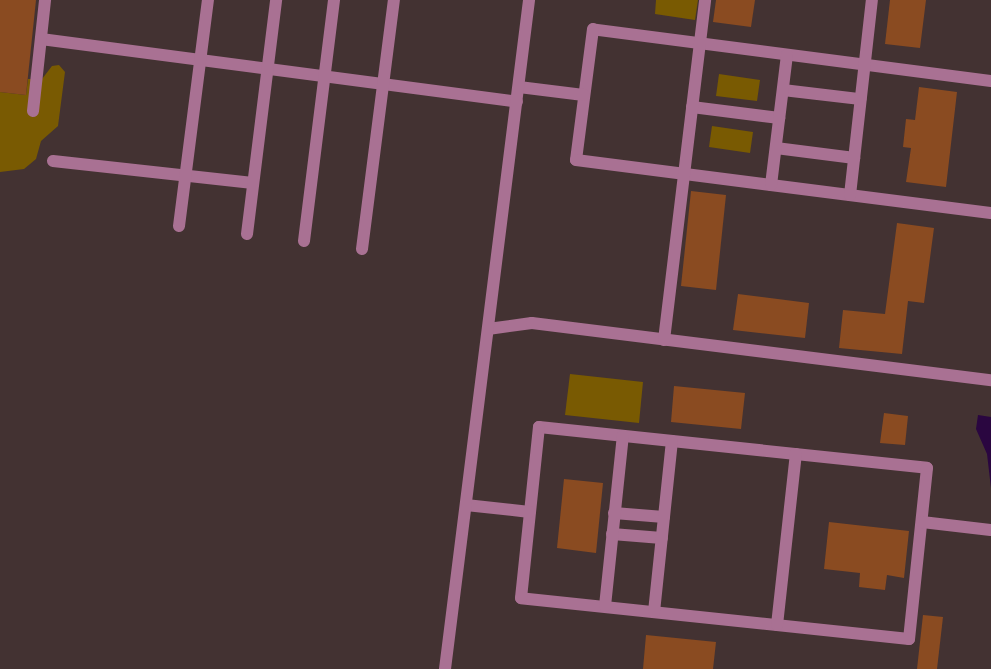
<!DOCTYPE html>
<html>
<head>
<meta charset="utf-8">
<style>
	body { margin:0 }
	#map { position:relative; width:991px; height:669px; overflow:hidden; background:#433232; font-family:"Work Sans",sans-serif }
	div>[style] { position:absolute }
	.green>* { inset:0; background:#795a02 }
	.water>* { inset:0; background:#2a0640 }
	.building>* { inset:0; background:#8a4b21 }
	.minor>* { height:12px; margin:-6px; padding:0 6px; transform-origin:6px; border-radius:6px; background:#a97193 }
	span { translate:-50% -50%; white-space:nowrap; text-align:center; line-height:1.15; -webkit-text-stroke:4px #433232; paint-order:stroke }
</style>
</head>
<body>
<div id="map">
	<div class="green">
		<div style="clip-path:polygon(656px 0,698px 0,695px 20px,655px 14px)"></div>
		<div style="clip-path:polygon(59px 65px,65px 72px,58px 126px,41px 141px,36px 159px,24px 169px,0 172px,0 92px,26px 95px,28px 79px,42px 79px,52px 66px)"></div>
		<div style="clip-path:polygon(719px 74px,760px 80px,757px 101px,716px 96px)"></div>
		<div style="clip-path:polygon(712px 126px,753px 132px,750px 153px,709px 147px)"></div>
		<div style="clip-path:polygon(570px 374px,643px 382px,639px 423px,565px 415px)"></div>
	</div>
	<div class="water">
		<div style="clip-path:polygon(978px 415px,991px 417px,991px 488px,987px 454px,976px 429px)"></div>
	</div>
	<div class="building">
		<div style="clip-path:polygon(0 0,36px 0,26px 95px,0 92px)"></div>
		<div style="clip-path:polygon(716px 0,755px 0,751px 27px,713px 22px)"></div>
		<div style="clip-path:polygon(890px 0,926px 0,920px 48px,885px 44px)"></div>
		<div style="clip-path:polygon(919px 87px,957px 92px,946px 187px,906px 182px,911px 148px,903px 147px,906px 119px,915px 120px)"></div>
		<div style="clip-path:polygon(691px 191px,726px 195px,716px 290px,681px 286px)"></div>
		<div style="clip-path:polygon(897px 223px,934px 228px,924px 303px,908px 301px,902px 354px,839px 348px,843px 310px,885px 314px)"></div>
		<div style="clip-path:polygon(738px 294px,809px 303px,805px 338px,733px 330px)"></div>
		<div style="clip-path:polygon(674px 386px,745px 393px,741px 429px,671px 422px)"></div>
		<div style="clip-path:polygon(884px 413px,908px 416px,905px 445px,880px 443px)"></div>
		<div style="clip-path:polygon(564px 479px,603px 483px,596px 553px,557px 548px)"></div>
		<div style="clip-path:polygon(829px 522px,909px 531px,904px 578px,887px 575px,885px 590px,859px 587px,860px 573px,824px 569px)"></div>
		<div style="clip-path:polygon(923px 615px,943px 617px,937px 669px,917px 669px)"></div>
		<div style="clip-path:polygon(646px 635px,716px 642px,713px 669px,643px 669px)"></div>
	</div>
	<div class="minor">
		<div style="left:41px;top:39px;width:480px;rotate:7.5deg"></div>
		<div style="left:991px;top:81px;width:401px;rotate:-172.6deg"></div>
		<div style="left:593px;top:29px;width:132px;rotate:97.4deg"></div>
		<div style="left:576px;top:160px;width:418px;rotate:7.3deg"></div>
		<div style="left:519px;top:87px;width:65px;rotate:7deg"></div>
		<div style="left:783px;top:90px;width:78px;rotate:6.7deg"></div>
		<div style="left:692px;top:107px;width:88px;rotate:7.2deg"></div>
		<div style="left:33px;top:111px;width:112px;rotate:-83.8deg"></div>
		<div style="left:776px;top:148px;width:79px;rotate:7.3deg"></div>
		<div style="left:53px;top:161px;width:201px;rotate:6.3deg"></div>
		<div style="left:771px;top:185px;width:131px;rotate:-83deg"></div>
		<div style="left:850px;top:195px;width:196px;rotate:-83.6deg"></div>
		<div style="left:179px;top:226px;width:228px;rotate:-82.7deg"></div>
		<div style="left:247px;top:234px;width:236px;rotate:-82.9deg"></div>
		<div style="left:304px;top:241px;width:243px;rotate:-82.9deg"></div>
		<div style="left:362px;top:249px;width:251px;rotate:-82.7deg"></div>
		<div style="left:488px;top:329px;width:44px;rotate:-7.8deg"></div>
		<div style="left:532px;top:323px;width:463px;rotate:7.1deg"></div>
		<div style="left:664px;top:340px;width:342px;rotate:-83.1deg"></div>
		<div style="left:539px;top:427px;width:390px;rotate:6deg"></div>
		<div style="left:927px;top:468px;width:172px;rotate:96deg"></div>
		<div style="left:909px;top:639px;width:390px;rotate:-174deg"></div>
		<div style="left:521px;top:598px;width:172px;rotate:-84deg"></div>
		<div style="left:466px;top:505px;width:64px;rotate:6.2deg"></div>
		<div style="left:614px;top:513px;width:50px;rotate:4.6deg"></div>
		<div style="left:922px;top:522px;width:69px;rotate:6.6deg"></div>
		<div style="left:612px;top:534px;width:50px;rotate:4.6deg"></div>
		<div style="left:605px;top:606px;width:171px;rotate:-84deg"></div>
		<div style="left:654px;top:612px;width:172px;rotate:-84deg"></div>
		<div style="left:777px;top:625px;width:172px;rotate:-83.7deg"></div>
		<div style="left:445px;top:669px;width:674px;rotate:-82.84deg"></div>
	</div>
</div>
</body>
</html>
